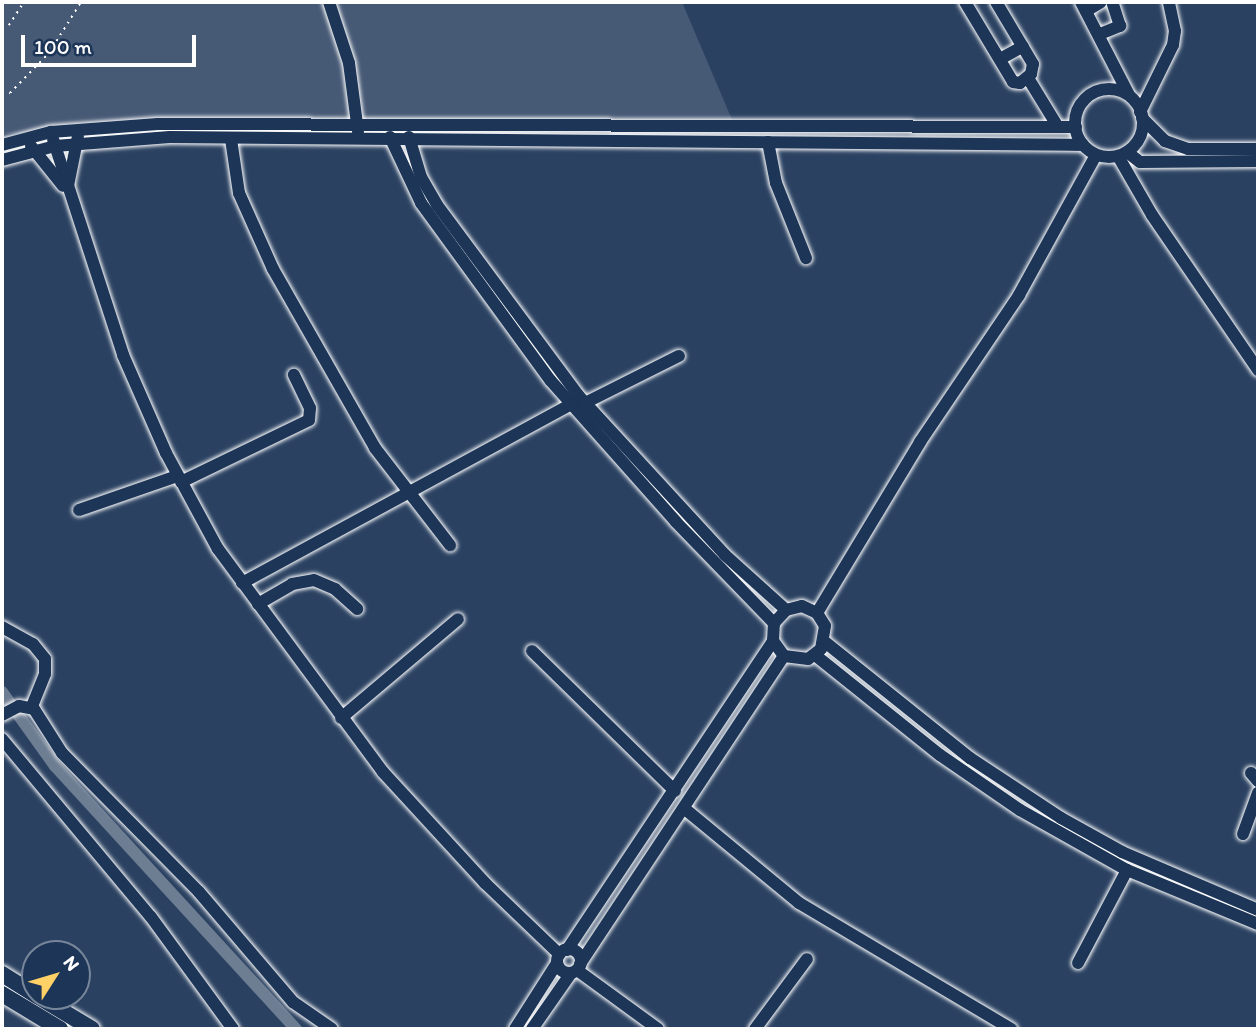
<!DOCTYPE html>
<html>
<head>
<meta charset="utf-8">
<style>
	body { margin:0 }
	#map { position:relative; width:1260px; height:1031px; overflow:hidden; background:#2a4161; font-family:Itim,sans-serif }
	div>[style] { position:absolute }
	.green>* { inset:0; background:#465975 }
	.canal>* { height:12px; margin:-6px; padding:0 6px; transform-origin:6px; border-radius:6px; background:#6d7d92 }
	.path>* { height:2px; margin-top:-1px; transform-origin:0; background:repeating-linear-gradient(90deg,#fff 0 2px,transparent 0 7px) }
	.roads { filter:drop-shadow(0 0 2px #fff) drop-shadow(0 0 2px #fff) }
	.minor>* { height:12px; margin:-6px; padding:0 6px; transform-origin:6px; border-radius:6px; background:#1d3557 }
	.minor>.ring { margin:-6px; padding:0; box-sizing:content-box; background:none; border:12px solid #1d3557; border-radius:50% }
	.major>* { height:16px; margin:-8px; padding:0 8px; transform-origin:8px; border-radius:8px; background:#1d3557 }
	span { translate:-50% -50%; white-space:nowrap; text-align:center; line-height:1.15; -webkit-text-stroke:7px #1d3557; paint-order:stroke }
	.frame { position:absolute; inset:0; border:4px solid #fff; pointer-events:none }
	.north { position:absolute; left:21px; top:940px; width:70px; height:70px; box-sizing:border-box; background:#1d3557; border:2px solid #77869a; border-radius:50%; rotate:53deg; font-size:19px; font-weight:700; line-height:28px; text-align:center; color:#fff }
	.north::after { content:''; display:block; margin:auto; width:24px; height:32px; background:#ffd166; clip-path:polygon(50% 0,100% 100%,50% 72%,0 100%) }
	.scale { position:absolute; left:21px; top:35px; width:175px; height:32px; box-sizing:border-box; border:4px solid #fff; border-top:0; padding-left:9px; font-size:21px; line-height:24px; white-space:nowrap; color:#fff; -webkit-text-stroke:5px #1d3557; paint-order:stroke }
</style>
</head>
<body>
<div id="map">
	<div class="green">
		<div style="clip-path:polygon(2px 2px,682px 2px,733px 122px,249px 123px,2px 134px)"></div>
	</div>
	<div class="canal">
		<div style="left:2px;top:692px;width:91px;rotate:54.4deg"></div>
		<div style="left:55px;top:766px;width:357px;rotate:47.5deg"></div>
	</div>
	<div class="path">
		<div style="left:2px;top:28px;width:8px;rotate:-23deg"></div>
		<div style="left:9px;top:25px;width:27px;rotate:-57deg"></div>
		<div style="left:2px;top:95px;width:8px;rotate:-14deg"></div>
		<div style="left:10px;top:93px;width:56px;rotate:-45.7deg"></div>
		<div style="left:49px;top:53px;width:60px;rotate:-57.9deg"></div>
	</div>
	<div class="roads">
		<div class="minor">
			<div style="left:329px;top:2px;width:64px;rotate:71.8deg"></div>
			<div style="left:349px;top:63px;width:69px;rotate:82.5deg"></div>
			<div style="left:965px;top:2px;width:93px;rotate:59deg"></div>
			<div style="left:1013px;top:82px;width:7px;rotate:8deg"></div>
			<div style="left:1020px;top:83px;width:14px;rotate:-39deg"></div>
			<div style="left:1031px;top:74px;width:10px;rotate:-79deg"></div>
			<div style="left:1033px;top:64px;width:72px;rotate:-120.8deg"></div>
			<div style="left:1081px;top:2px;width:105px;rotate:62.7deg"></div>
			<div style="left:1086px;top:11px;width:17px;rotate:-31deg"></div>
			<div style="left:1100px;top:34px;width:22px;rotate:-22deg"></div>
			<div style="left:1120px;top:26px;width:25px;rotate:-108deg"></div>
			<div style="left:1000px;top:59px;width:26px;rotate:-29deg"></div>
			<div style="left:1028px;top:78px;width:57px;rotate:58.5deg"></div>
			<div class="ring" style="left:1075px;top:89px;width:56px;height:56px"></div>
			<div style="left:1140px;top:112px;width:75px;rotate:-63.8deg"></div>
			<div style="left:1173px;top:45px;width:14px;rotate:-82deg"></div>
			<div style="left:1175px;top:31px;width:30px;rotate:-102deg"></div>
			<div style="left:1142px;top:118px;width:33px;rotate:45deg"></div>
			<div style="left:1165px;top:141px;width:24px;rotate:19deg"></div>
			<div style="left:1188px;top:149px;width:70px"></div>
			<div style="left:390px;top:137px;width:73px;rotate:64.8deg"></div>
			<div style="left:421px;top:203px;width:220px;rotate:53.9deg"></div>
			<div style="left:551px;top:381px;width:188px;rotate:48.4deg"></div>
			<div style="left:676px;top:522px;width:141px;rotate:45.9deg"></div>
			<div style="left:409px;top:137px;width:42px;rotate:73.3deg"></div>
			<div style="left:421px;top:177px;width:32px;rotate:60deg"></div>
			<div style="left:437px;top:205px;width:237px;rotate:53.4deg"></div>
			<div style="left:578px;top:395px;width:217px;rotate:47.4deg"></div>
			<div style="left:725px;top:555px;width:82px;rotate:42deg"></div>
			<div style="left:53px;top:139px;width:227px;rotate:72deg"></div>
			<div style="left:123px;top:355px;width:107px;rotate:66.3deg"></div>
			<div style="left:166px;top:453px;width:109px;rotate:61.6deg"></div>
			<div style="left:218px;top:549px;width:277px;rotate:53.5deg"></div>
			<div style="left:383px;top:772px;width:151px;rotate:47.4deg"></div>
			<div style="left:485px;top:883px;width:103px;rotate:43.8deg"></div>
			<div style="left:231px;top:139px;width:55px;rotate:81.6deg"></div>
			<div style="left:239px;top:193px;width:83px;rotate:65.9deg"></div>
			<div style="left:273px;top:269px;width:206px;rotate:60.3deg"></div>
			<div style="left:375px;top:448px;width:123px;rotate:52.3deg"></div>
			<div style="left:768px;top:142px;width:42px;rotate:79deg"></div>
			<div style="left:776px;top:183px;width:81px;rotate:68.2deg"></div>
			<div style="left:2px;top:145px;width:51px;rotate:-14.9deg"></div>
			<div style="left:51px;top:132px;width:107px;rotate:-4.3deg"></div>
			<div style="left:158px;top:124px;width:918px;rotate:0.19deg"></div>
			<div style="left:31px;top:146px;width:51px;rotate:51.3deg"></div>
			<div style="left:1127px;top:152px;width:16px;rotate:38deg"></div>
			<div style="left:1140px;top:162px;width:118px;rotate:-0.5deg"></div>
			<div style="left:1118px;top:156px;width:68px;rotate:60deg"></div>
			<div style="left:1152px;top:215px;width:188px;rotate:55.6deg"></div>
			<div style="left:2px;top:160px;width:55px;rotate:-14.8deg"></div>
			<div style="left:55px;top:146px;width:115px;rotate:-4.5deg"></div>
			<div style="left:170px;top:137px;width:913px;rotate:0.5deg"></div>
			<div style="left:68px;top:186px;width:51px;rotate:-78.7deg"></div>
			<div style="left:585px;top:403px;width:105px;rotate:-26.6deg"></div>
			<div style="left:181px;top:482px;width:142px;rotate:-25.8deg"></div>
			<div style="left:309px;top:420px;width:12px;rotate:-85deg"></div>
			<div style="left:310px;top:408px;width:37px;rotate:-116deg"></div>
			<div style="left:79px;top:510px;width:104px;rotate:-19.1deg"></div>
			<div style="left:242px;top:583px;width:375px;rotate:-28.5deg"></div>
			<div style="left:258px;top:604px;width:39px;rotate:-30deg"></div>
			<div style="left:292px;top:584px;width:22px;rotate:-10deg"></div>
			<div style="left:314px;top:580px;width:23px;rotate:23deg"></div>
			<div style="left:335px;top:589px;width:30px;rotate:42deg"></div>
			<div style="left:817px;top:613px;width:200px;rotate:-58.9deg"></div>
			<div style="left:920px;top:442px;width:177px;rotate:-56deg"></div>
			<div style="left:1019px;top:295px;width:160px;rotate:-61.2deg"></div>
			<div style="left:2px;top:627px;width:35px;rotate:29deg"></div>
			<div style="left:33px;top:644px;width:19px;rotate:51deg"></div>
			<div style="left:45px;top:659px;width:15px;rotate:90deg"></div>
			<div style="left:45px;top:674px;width:35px;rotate:112deg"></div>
			<div style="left:825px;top:642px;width:186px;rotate:38.7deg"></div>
			<div style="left:970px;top:758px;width:109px;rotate:33.4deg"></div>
			<div style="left:1061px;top:818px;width:70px;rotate:29.1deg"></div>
			<div style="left:1122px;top:852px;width:148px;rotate:23.1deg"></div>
			<div style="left:532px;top:651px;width:200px;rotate:44.4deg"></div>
			<div style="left:815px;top:655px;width:160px;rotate:38.7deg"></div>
			<div style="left:940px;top:755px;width:97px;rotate:34.5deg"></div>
			<div style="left:1020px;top:810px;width:123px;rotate:29.3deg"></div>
			<div style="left:1127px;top:870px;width:142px;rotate:22.4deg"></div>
			<div style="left:2px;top:715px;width:19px;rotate:-28deg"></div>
			<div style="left:19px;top:706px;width:15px;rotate:11deg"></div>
			<div style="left:34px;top:709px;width:52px;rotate:57.5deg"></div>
			<div style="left:62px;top:753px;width:195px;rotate:45.4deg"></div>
			<div style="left:199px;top:892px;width:145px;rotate:49.5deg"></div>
			<div style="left:293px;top:1002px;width:47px;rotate:34.7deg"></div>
			<div style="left:341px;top:718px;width:153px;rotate:-40.2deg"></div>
			<div style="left:2px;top:739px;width:232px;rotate:50.1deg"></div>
			<div style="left:151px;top:917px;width:139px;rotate:53.8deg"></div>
			<div style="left:1251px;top:773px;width:11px;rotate:49deg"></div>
			<div style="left:685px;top:809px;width:148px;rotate:39.5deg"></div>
			<div style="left:799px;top:903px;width:247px;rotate:30.7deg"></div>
			<div style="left:1243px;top:834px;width:44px;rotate:-69.9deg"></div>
			<div class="ring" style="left:557px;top:949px;width:12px;height:12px"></div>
			<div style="left:567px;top:950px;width:371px;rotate:-56.3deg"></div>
			<div style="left:773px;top:641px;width:18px;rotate:-87deg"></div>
			<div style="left:774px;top:623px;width:18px;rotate:-47deg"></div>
			<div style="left:786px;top:610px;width:16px;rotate:-14deg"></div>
			<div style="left:802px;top:606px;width:17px;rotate:25deg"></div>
			<div style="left:817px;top:613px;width:15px;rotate:58deg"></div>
			<div style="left:825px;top:626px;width:23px;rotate:100deg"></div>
			<div style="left:821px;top:649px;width:16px;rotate:142deg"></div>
			<div style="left:808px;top:659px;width:24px;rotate:-173deg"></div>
			<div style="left:784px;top:656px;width:19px;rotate:-126deg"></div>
			<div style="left:1078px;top:963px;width:105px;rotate:-62.2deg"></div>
			<div style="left:580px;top:964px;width:369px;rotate:-56.5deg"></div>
			<div style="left:577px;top:970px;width:100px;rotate:36.1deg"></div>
			<div style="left:515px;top:1029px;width:78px;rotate:-57.5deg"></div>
			<div style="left:532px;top:1029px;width:68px;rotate:-55.1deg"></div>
			<div style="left:755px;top:1029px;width:87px;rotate:-53.4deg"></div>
		</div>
		<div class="major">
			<div style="left:2px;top:974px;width:39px;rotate:32deg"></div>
			<div style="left:2px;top:994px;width:68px;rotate:31.1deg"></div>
			<div style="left:37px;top:996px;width:64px;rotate:31deg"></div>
		</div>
	</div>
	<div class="frame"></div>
	<div class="north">N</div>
	<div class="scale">100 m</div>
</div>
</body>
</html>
